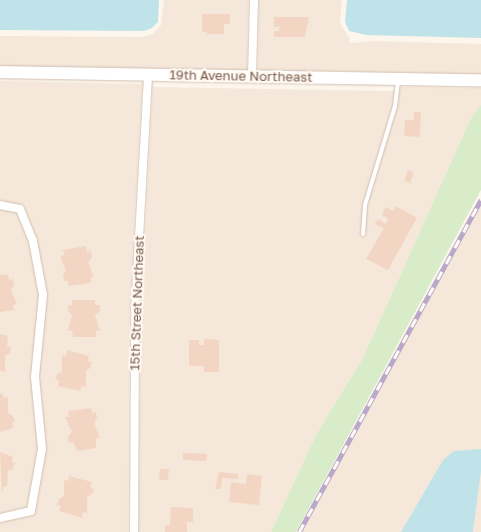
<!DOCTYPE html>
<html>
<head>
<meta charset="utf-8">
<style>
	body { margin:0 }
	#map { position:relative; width:481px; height:532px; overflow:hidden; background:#fdf6ec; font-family:"Golos Text",sans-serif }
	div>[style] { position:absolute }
	.residential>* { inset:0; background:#f5e8da }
	.green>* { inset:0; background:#d8ecc9 }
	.water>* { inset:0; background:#bfe3e8 }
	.building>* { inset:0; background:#f3d5c3 }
	.roads { filter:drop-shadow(0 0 1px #d1beb0) drop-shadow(0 0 1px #d1beb0) }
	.lane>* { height:4px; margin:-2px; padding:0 2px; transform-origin:2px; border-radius:2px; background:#fff }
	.street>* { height:8px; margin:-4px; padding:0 4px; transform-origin:4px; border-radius:4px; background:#fff }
	.secondary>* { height:12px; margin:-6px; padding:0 6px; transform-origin:6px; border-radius:6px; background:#fff }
	.rail>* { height:4.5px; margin-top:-2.25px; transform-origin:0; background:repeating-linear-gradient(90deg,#fffaf3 0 9px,#b9a8c9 0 18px); box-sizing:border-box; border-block:1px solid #b9a8c9 }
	span { translate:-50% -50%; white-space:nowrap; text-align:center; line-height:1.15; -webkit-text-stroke:4px #fffaf3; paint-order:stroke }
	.street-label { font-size:13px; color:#7a5c4d }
</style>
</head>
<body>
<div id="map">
	<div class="residential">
		<div style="clip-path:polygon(164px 0,248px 0,247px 70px,0 66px,0 36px,144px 37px,154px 33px,161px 25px)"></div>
		<div style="clip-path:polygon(259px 0,342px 0,340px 23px,349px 37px,350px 43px,375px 41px,481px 44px,481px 74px,258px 70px)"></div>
		<div style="clip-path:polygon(0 81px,142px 84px,129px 309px,128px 532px,0 532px)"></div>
		<div style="clip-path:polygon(153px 87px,396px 91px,396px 87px,481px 88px,481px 105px,471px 118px,363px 358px,316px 435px,271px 532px,139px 532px,141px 309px)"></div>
		<div style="clip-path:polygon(481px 200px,481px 532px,301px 532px)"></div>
	</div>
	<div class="green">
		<div style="clip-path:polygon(481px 105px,481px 190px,296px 532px,271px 532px,316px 435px,363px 358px,471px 118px)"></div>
	</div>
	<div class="water">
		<div style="clip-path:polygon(0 0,159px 0,158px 22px,152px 28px,144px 31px,0 30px)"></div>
		<div style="clip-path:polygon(347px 0,481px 0,481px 38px,366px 35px,349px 31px,345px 22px)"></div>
		<div style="clip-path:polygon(481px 449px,481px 471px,473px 532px,401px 532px,443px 460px,454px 451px)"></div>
	</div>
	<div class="building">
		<div style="clip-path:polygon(202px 14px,230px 14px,230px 24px,224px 24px,224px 34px,207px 34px,207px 32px,202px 32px)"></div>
		<div style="clip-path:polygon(274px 17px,309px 17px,305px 37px,274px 37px,274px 31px,279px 31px,279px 27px,274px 27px)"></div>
		<div style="clip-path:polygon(414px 112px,421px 112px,420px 137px,404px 136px,405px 120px,414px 120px)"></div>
		<div style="clip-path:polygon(408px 170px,414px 172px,410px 183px,404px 181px)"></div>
		<div style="clip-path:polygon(396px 206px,417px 218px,388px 270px,366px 259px,384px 228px,375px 224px,378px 219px,386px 224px,388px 219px,382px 215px,386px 207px,393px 211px)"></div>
		<div style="clip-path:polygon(86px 246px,87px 252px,91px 251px,92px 257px,88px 262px,94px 277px,91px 277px,91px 283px,68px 286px,68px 281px,64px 281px,63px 275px,66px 271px,60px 256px,64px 255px,63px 250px)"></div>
		<div style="clip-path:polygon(8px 274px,9px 280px,13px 279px,14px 285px,11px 290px,17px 304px,13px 305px,14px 310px,0 312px,0 275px)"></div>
		<div style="clip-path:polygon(72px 300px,95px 300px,95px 305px,100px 305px,100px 311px,95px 315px,100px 331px,96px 331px,96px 337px,73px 337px,72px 331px,68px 331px,72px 315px,68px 311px,68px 306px,72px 305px)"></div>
		<div style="clip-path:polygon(0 334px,8px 336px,7px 346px,11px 347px,10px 353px,5px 356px,5px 372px,0 371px)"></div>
		<div style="clip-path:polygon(204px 339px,219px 340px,219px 372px,204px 372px,204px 366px,189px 366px,189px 340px,199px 340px,199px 345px,204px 345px)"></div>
		<div style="clip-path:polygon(67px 350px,89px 356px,88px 361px,92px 362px,90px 368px,86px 371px,86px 387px,82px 386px,80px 391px,58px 386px,59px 380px,55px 379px,57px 374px,62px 371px,62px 355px,66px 356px)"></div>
		<div style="clip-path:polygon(2px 393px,4px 398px,8px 397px,8px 413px,13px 416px,15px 421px,12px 423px,13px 428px,0 432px,0 394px)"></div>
		<div style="clip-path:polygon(91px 408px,92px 413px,96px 412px,97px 418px,94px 423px,100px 438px,96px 438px,96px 448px,77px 451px,73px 442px,69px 443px,68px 437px,72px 432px,65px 417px,69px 417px,68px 411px)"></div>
		<div style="clip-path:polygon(0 452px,13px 457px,12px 462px,15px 463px,13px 469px,8px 471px,7px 487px,4px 486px,2px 492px)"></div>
		<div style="clip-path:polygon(183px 453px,207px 454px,206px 461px,183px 460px)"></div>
		<div style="clip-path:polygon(160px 469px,169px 469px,168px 480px,159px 480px)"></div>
		<div style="clip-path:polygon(219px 472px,238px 474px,238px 479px,222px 478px,221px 489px,215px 489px)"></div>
		<div style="clip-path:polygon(247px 474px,262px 476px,259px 505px,229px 502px,231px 482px,246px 484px)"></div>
		<div style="clip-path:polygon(69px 476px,92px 482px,90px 487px,94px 489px,92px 494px,87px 497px,87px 513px,83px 512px,82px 518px,59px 511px,61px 506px,57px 505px,59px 499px,64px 496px,64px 480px,68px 481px)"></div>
		<div style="clip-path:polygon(171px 507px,193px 508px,193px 522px,187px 522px,187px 532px,165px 532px,165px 525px,170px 525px)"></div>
	</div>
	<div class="roads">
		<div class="lane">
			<div style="left:363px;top:234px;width:29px;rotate:-86deg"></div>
			<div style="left:365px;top:205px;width:103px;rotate:-73.1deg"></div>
			<div style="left:395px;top:106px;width:25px;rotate:-83deg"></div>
		</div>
		<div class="street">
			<div style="left:252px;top:76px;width:76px;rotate:-88.5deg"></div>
			<div style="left:0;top:205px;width:20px;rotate:11deg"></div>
			<div style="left:20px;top:209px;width:35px;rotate:68deg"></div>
			<div style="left:33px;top:241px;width:55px;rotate:79.5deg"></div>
			<div style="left:43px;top:295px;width:82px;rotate:95.6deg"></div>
			<div style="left:35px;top:377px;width:72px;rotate:84.4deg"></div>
			<div style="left:42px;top:449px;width:63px;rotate:100.1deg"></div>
			<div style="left:31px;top:511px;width:32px;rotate:167deg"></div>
			<div style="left:134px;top:532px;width:223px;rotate:-89.7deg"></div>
			<div style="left:135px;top:309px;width:235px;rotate:-86.8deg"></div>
		</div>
		<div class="secondary">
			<div style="left:0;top:72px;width:481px;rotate:1deg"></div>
		</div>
	</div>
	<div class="rail">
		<div style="left:299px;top:532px;width:379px;rotate:-61.3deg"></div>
	</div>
	<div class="street-label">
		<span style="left:241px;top:76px;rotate:1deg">19th Avenue Northeast</span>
		<span style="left:137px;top:303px;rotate:-88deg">15th Street Northeast</span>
	</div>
</div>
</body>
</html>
